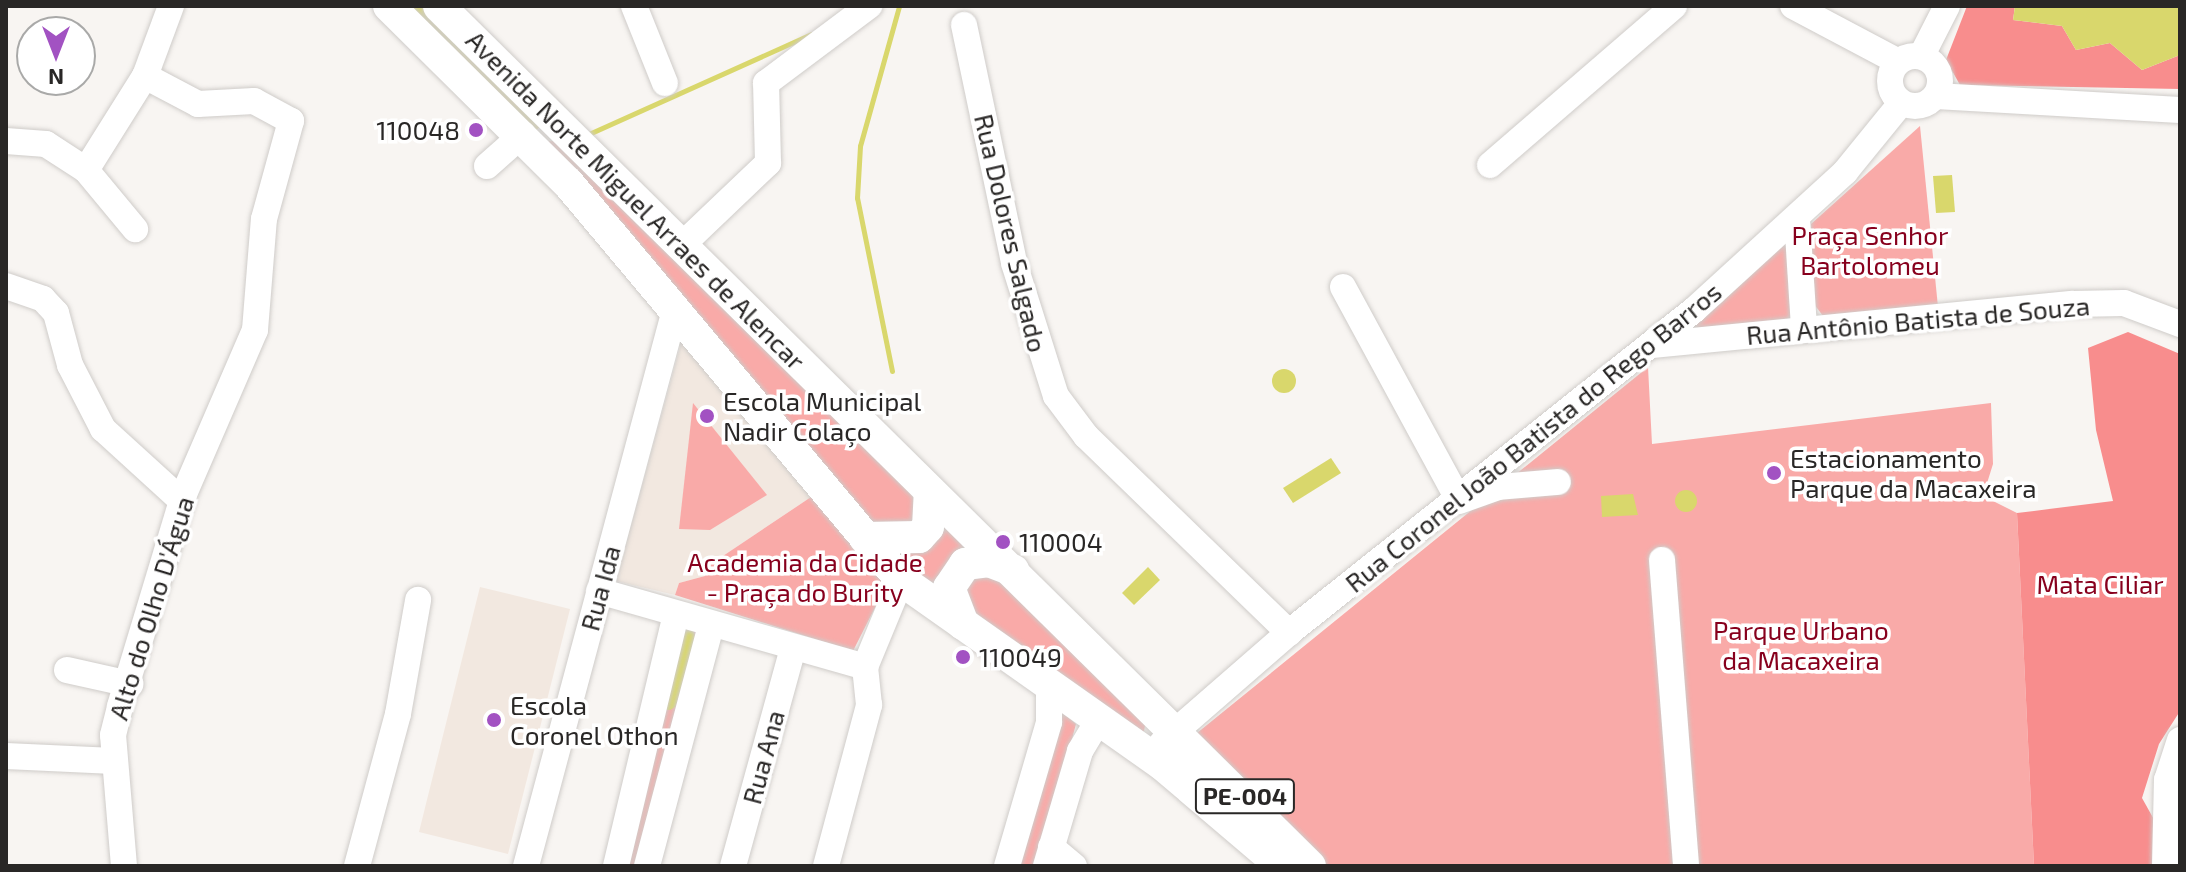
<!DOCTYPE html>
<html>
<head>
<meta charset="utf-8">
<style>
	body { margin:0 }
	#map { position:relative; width:2186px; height:872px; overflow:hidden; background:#f8f5f2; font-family:"Exo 2",sans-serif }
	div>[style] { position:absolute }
	.built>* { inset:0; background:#f2e8e0 }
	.green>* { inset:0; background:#f9aaa8 }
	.forest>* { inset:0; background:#f88d8d }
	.water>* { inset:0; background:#d9d76c }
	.round { border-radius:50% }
	.stream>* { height:5px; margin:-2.5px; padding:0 2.5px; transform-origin:2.5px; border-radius:2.5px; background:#d9d76c }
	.canal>* { height:18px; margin:-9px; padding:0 9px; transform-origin:9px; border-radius:9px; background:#d9d76c }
	.roads { filter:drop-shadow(0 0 2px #cfccc9) drop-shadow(0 0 2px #cfccc9) }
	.minor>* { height:26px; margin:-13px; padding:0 13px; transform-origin:13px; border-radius:13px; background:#fff }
	.minor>.ring { margin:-13px; padding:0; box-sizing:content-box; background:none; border:26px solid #fff; border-radius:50% }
	.major>* { height:32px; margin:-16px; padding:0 16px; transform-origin:16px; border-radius:16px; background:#fff }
	.dots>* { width:22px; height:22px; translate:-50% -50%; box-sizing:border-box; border:4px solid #fff; border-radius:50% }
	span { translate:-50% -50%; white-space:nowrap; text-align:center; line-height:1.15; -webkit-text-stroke:7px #fff; paint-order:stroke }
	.shield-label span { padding:2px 6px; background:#fff; border:2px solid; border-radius:6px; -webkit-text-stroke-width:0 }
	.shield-label { font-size:24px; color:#292726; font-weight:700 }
	.poi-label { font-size:26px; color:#292726 }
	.right { translate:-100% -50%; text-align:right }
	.left { translate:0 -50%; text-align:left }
	.street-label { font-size:26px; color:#292726 }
	.park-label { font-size:26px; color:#87001d }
	.frame { position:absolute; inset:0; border:8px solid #292726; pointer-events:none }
	.north { position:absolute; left:16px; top:16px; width:80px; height:80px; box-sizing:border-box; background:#fff; border:2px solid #a9a9a8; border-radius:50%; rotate:180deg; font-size:22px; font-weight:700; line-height:32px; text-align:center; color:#292726 }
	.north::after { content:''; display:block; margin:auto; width:28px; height:36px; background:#a252c2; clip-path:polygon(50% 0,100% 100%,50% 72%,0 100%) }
</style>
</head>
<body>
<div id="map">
	<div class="built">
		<div style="clip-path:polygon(683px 336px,814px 495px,708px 566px,705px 576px,679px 583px,675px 595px,616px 581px)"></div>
		<div style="clip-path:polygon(480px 587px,570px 609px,508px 854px,419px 832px)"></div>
	</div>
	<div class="green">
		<div style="clip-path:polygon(1920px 126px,1938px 307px,1823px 316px,1814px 304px,1811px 224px)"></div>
		<div style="clip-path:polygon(562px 140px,1148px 710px,1144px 731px,1132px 732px,905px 569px,544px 142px)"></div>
		<div style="clip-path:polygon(1791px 225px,1798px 325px,1662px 336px)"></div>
		<div style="clip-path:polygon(1648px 367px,1652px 444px,1991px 403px,1993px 464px,1983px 496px,2017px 513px,2034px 866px,1316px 866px,1197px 733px)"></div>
		<div style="clip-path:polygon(693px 403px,767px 495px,710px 530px,679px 529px)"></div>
		<div style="clip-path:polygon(814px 495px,886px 586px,853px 651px,675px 595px,679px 583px,705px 576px,708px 566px)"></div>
		<div style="clip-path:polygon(678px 617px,699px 624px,642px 866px,617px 866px)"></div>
		<div style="clip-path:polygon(1062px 712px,1076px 724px,1038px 866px,1016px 866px)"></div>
	</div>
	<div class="forest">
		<div style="clip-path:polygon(1967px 6px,2015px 6px,2013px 20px,2062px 26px,2076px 50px,2110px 43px,2142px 70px,2180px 55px,2180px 89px,1960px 85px,1946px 60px)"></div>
		<div style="clip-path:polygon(2128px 332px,2180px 354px,2180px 711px,2159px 744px,2142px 798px,2180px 866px,2034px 866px,2017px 513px,2113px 501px,2096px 430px,2088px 348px)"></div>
	</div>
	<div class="water">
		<div style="clip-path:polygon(2015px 6px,2180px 6px,2180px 55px,2142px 70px,2110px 43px,2076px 50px,2062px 26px,2013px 20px)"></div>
		<div style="clip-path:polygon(1952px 175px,1955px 212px,1936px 213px,1933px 176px)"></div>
		<div class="round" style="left:1272px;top:369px;width:24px;height:24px"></div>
		<div style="clip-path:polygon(1331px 458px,1341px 473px,1293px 503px,1283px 488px)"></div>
		<div class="round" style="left:1675px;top:490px;width:22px;height:22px"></div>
		<div style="clip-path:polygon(1633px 494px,1638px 515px,1602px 517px,1601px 496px)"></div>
		<div style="clip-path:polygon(1148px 567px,1160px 580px,1134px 605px,1122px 593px)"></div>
	</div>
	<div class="stream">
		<div style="left:591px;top:133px;width:241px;rotate:-24.2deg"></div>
		<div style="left:892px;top:371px;width:177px;rotate:-101.4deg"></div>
		<div style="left:857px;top:198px;width:52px;rotate:-86.7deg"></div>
		<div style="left:860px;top:146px;width:145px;rotate:-74.4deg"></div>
	</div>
	<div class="canal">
		<div style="left:415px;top:6px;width:165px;rotate:44.3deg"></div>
		<div style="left:668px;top:701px;width:67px;rotate:-74.5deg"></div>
	</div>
	<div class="roads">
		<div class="minor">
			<div style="left:634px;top:6px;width:83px;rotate:68.1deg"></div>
			<div style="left:1793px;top:6px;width:118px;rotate:27.9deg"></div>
			<div style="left:964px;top:25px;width:243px;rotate:78.1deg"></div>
			<div style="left:1014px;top:263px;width:139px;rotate:72.5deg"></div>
			<div style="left:1056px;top:396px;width:50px;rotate:53.1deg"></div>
			<div style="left:1086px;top:436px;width:283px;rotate:44.1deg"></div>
			<div style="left:1922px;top:55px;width:55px;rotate:-63deg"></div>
			<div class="ring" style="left:1890px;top:56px;width:24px;height:24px"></div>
			<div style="left:1936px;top:96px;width:244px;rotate:3.3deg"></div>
			<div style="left:6px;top:141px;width:40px;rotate:4.3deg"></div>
			<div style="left:46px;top:144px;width:48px;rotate:33deg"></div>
			<div style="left:86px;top:170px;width:77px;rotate:50.3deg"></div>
			<div style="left:1490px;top:165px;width:243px;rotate:-40.8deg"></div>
			<div style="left:487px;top:166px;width:48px;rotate:-41.6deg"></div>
			<div style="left:86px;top:170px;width:111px;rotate:-57.9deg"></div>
			<div style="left:145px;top:76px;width:75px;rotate:-69.6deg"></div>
			<div style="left:1797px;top:219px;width:108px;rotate:86.3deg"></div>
			<div style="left:682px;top:245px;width:119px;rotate:-43.6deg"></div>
			<div style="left:768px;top:163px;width:80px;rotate:-91.4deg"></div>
			<div style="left:766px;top:83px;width:129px;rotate:-36.8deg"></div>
			<div style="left:6px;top:286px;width:39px;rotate:19deg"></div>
			<div style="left:43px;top:299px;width:19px;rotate:47deg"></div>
			<div style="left:56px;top:313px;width:54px;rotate:74.9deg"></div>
			<div style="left:70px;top:365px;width:72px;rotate:62.7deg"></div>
			<div style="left:103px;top:429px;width:107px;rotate:42.3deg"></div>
			<div style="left:1343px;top:287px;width:243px;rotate:61.5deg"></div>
			<div style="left:1459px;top:501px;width:41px;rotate:-19.7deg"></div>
			<div style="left:1498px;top:487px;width:60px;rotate:-4.8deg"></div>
			<div style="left:1652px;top:345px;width:423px;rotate:-5.6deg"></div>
			<div style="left:2073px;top:304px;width:51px;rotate:-1.1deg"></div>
			<div style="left:2124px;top:303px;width:60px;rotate:20.6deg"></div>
			<div style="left:1662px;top:560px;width:307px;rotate:85.5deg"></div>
			<div style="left:599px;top:591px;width:277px;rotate:15.9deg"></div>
			<div style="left:67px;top:670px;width:65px;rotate:12.5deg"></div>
			<div style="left:1162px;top:743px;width:172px;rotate:-41deg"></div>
			<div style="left:1292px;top:630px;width:514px;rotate:-38.52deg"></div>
			<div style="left:1694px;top:310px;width:205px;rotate:-42.4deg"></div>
			<div style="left:1845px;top:172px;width:89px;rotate:-50.9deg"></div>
			<div style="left:6px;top:756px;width:108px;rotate:2.7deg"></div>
			<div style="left:1051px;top:847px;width:30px;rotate:40deg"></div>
			<div style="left:124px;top:866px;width:131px;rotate:-94.8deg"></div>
			<div style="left:113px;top:735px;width:30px;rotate:-76deg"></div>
			<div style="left:120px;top:706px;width:221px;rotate:-73.2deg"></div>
			<div style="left:184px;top:494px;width:179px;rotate:-66.6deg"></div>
			<div style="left:255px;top:330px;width:111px;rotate:-85.4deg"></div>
			<div style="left:264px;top:219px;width:102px;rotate:-74.6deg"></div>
			<div style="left:291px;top:121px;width:42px;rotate:-151.6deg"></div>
			<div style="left:254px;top:101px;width:56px;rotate:176.9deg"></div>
			<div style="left:198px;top:104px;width:60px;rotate:-152.2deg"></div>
			<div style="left:357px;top:866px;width:157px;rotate:-74.9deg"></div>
			<div style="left:398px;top:714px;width:116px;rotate:-80deg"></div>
			<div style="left:526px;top:866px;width:576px;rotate:-75deg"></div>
			<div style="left:616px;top:866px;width:259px;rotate:-76.6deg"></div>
			<div style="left:647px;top:866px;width:249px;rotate:-75.1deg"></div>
			<div style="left:733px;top:866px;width:226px;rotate:-74.6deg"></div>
			<div style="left:826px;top:866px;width:167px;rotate:-75deg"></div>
			<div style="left:869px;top:705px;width:38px;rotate:-96deg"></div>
			<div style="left:865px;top:667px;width:94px;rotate:-67.5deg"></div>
			<div style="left:1007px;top:866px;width:150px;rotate:-73.7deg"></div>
			<div style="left:1049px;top:722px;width:35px;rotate:-90deg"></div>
			<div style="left:1046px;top:866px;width:120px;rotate:-73.5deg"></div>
			<div style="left:1080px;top:751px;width:37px;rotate:-59deg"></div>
			<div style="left:2165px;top:866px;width:86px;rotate:-88.7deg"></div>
			<div style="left:2167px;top:780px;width:42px;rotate:-72deg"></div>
		</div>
		<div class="major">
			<div style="left:389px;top:6px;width:252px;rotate:44.7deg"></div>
			<div style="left:568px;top:183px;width:518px;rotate:50.01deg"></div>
			<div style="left:901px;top:580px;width:319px;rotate:35.2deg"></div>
			<div style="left:1162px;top:764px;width:157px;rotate:40.4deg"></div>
			<div style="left:439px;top:6px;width:1224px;rotate:44.64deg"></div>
			<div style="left:865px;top:538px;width:54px;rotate:-1.1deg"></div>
			<div style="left:919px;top:537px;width:13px;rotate:-48deg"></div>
			<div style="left:928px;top:527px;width:34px;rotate:-87deg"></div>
			<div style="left:963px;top:624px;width:39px;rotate:-111deg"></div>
			<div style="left:949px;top:588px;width:29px;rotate:-56deg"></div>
			<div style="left:965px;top:564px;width:24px;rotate:-7deg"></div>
			<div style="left:989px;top:561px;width:26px;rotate:21deg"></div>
		</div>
	</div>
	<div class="dots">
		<div style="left:476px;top:130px;background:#a252c2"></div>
		<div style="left:707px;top:416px;background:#a252c2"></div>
		<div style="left:1774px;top:473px;background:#a252c2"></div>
		<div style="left:1003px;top:542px;background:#a252c2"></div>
		<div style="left:963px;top:657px;background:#a252c2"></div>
		<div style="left:494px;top:720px;background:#a252c2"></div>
	</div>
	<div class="shield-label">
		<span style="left:1245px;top:796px">PE-004</span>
	</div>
	<div class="poi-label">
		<span class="right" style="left:460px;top:130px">110048</span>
		<span class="left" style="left:723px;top:416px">Escola Municipal<br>Nadir Colaço</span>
		<span class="left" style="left:1790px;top:473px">Estacionamento<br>Parque da Macaxeira</span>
		<span class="left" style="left:1019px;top:542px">110004</span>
		<span class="left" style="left:979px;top:657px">110049</span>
		<span class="left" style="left:510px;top:720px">Escola<br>Coronel Othon</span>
	</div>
	<div class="street-label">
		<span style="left:636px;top:200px;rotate:45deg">Avenida Norte Miguel Arraes de Alencar</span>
		<span style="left:1011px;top:233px;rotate:77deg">Rua Dolores Salgado</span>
		<span style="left:1918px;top:320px;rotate:-5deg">Rua Antônio Batista de Souza</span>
		<span style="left:1533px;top:437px;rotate:-39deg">Rua Coronel João Batista do Rego Barros</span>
		<span style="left:600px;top:588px;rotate:-75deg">Rua Ida</span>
		<span style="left:151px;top:608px;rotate:-73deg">Alto do Olho D'Água</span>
		<span style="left:763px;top:757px;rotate:-75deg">Rua Ana</span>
	</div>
	<div class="park-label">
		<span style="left:1870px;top:250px">Praça Senhor<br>Bartolomeu</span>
		<span style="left:805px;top:577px">Academia da Cidade<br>- Praça do Burity</span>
		<span style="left:2100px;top:584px">Mata Ciliar</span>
		<span style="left:1801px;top:645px">Parque Urbano<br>da Macaxeira</span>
	</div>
	<div class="frame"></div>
	<div class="north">N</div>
</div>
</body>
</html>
